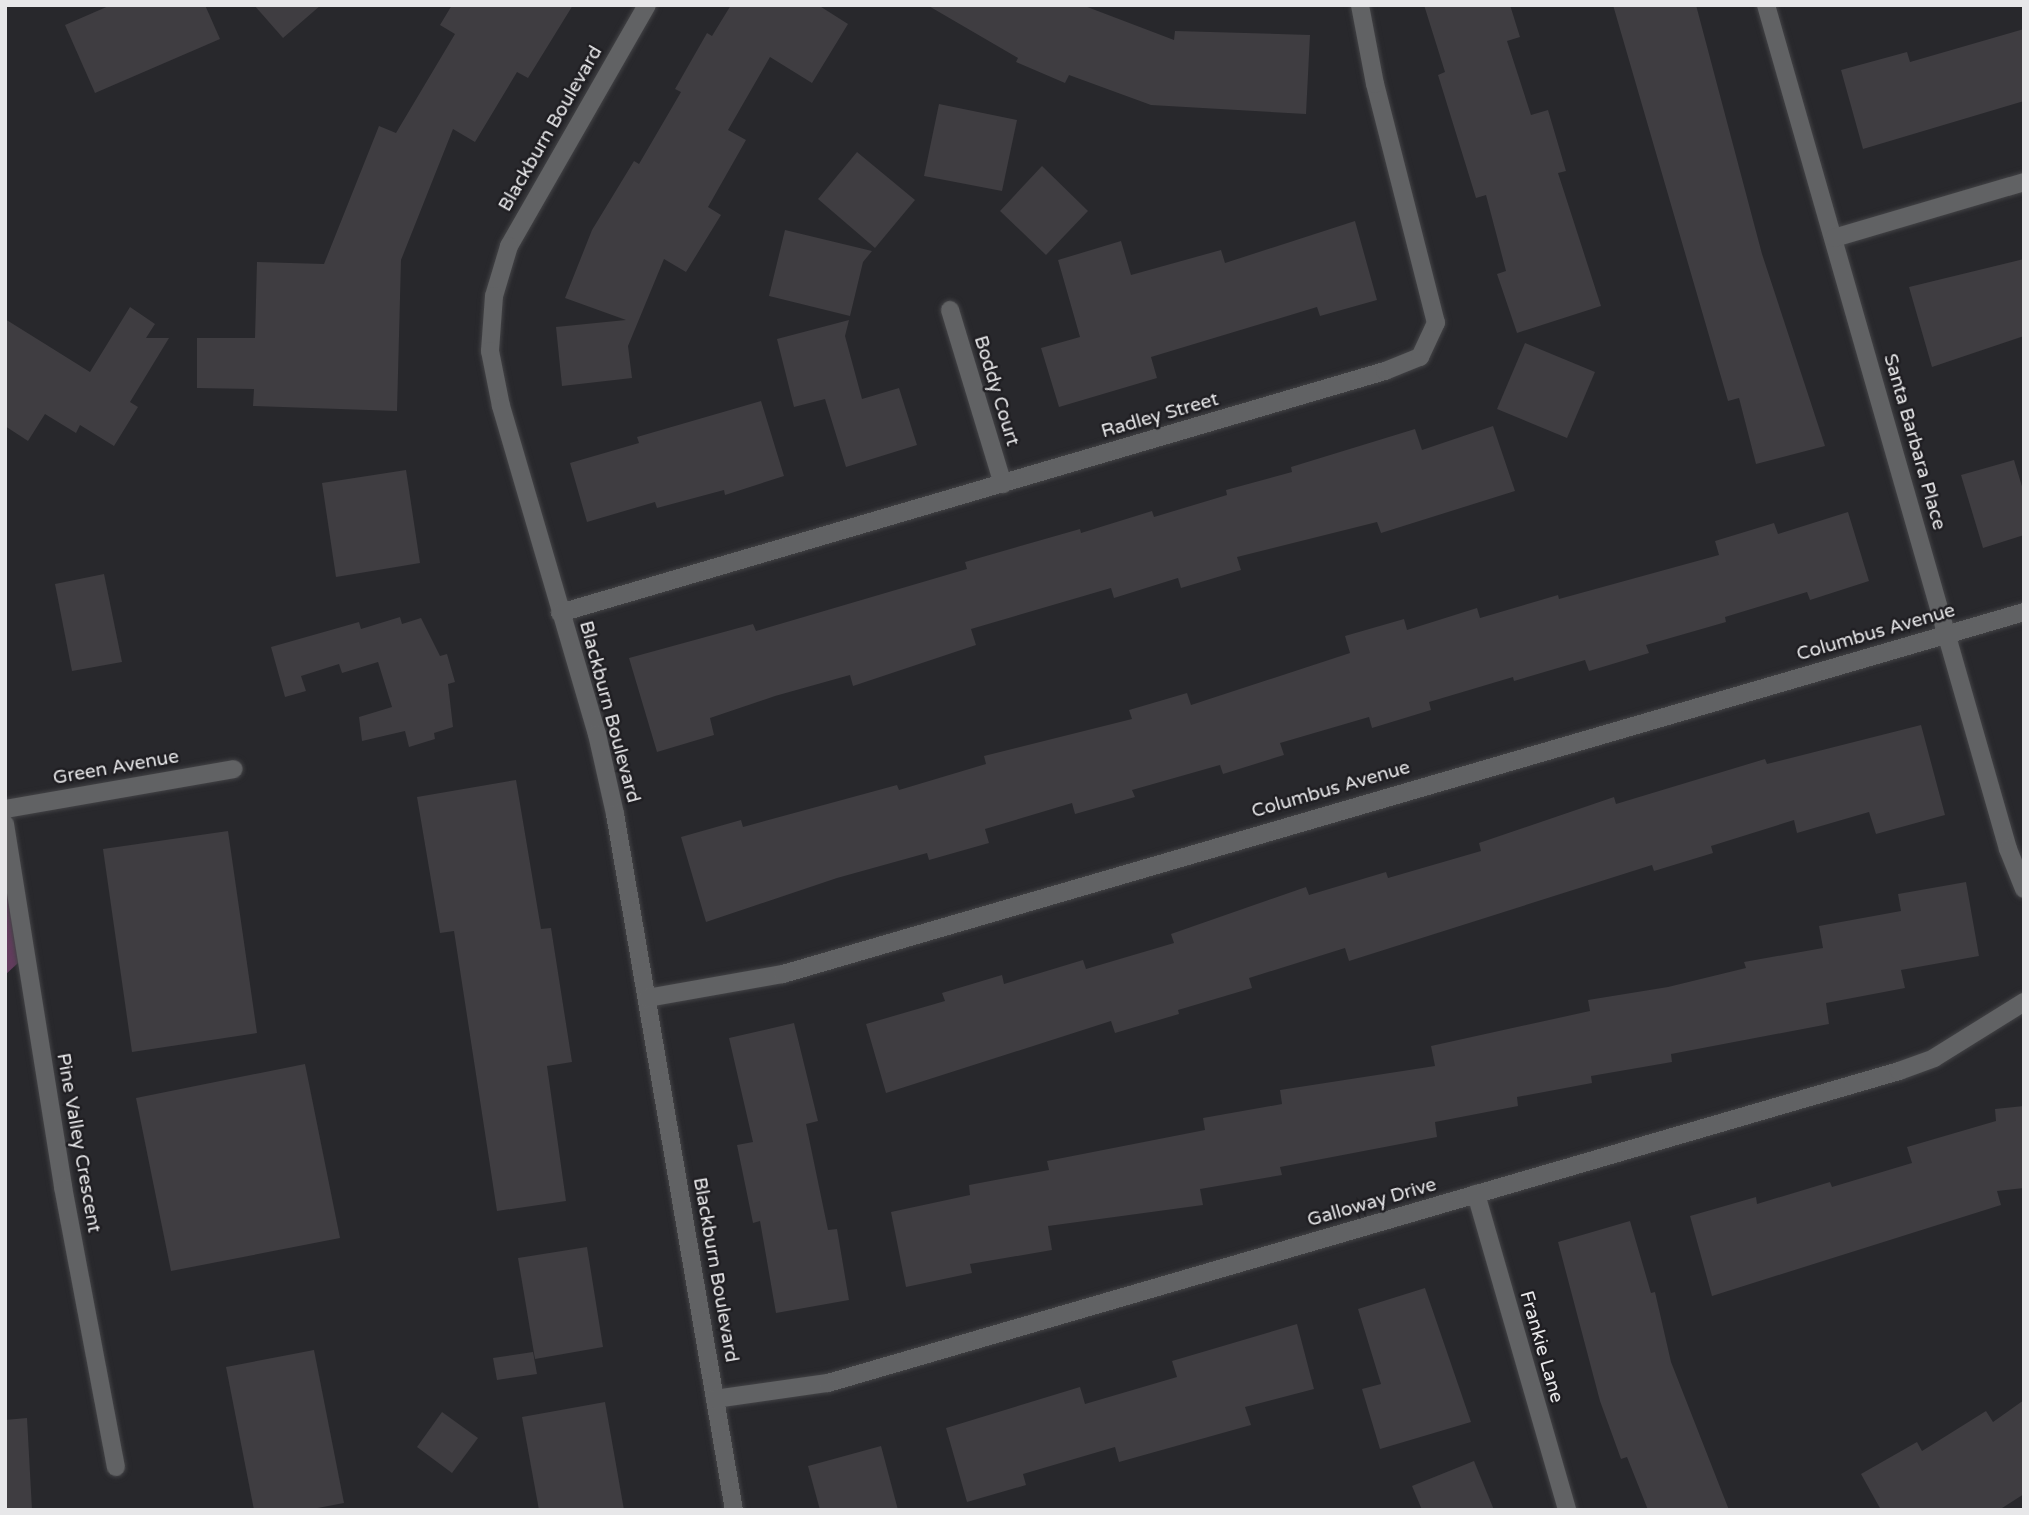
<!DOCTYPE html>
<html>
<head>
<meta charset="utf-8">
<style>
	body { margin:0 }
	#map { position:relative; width:2029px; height:1515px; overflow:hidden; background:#28282c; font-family:"Varela Round",sans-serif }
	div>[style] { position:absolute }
	.green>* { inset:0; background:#623c5d }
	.building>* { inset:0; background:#3f3d41 }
	.roads { filter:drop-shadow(0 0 2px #434346) drop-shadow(0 0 2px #434346) }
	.street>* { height:18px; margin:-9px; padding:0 9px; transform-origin:9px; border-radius:9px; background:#616264 }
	span { translate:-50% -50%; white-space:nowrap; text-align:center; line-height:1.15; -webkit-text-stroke:5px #1f1e22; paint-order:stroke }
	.street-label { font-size:19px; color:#e7e7e9 }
	.frame { position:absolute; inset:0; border:7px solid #e7e7e9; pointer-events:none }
</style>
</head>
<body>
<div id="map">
	<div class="green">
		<div style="clip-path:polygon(5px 883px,30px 952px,5px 975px)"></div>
	</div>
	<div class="building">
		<div style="clip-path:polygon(111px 5px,205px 5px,220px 39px,95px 93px,65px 25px)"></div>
		<div style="clip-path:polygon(254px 5px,321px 5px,283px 38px)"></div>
		<div style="clip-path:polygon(452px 5px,573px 5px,528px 78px,517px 72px,475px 142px,453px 129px,401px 260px,397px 411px,253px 406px,254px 389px,197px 388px,197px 338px,255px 338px,257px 262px,324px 264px,379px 126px,396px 133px,455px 34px,440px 25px)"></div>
		<div style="clip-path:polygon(731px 5px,818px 5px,848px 24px,812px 83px,770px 57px,728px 130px,746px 140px,708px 207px,721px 215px,686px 272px,664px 259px,628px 346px,632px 378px,562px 386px,556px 327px,626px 320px,565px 298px,592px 230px,634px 161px,639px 164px,681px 92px,675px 89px,707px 33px,712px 36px)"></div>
		<div style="clip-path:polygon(927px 5px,1082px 5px,1174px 40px,1175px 31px,1310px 35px,1306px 114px,1151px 105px,1069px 75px,1065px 83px,1016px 62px,1018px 58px)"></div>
		<div style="clip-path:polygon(1424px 5px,1510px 5px,1520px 37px,1507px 41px,1531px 115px,1548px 110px,1566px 171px,1558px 173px,1601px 306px,1517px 333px,1497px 274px,1506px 271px,1486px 195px,1476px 198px,1438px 75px,1445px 72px)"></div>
		<div style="clip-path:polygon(1613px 5px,1696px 5px,1762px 254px,1825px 446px,1756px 464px,1739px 398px,1728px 401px)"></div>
		<div style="clip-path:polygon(2024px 29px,2024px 101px,1863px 149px,1841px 70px,1907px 52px,1910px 62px)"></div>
		<div style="clip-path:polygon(939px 104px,1017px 120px,1002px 191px,924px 176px)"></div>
		<div style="clip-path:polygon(857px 152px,915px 200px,875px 248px,818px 199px)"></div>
		<div style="clip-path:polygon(1042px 166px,1088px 211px,1046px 255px,1000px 211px)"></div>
		<div style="clip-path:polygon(1355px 221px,1377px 300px,1320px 316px,1317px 307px,1151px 357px,1157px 378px,1059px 407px,1041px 348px,1080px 337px,1058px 260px,1121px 241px,1131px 275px,1221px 250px,1225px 263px)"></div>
		<div style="clip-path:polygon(785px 230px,872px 251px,863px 262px,850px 316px,769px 296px)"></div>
		<div style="clip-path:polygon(2024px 259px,2024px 336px,1932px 367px,1909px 287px)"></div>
		<div style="clip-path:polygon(130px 307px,155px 324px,146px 338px,169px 338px,130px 402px,138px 407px,114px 446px,80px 425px,76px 433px,45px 414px,28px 441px,5px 426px,5px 319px,90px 372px)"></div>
		<div style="clip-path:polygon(849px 320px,845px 336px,862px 399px,899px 388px,917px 445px,846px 467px,825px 399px,794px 407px,777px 339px)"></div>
		<div style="clip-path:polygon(1525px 343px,1595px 372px,1567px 438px,1497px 409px)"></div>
		<div style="clip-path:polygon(761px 401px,784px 476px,725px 495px,724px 490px,657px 508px,655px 502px,587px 522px,570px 463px,639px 443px,637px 437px)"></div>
		<div style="clip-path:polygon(1493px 426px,1515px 491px,1381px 533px,1377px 522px,1237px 557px,1241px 570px,1181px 588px,1178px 578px,1114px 598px,1111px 588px,971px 629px,976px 645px,853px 686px,850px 675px,775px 696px,710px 718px,714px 735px,657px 752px,629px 658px,753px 624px,756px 631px,967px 569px,965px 562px,1080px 529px,1081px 533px,1152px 511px,1154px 517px,1227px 495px,1226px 490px,1292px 472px,1291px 467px,1415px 429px,1422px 450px)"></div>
		<div style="clip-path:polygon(2014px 460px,2024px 493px,2024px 535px,1983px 548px,1961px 475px)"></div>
		<div style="clip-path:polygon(406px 470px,420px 563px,336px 577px,322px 483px)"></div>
		<div style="clip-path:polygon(1848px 512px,1869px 581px,1810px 600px,1807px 592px,1725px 617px,1726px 622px,1646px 645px,1649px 653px,1589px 671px,1585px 660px,1514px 681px,1513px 677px,1429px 702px,1431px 710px,1372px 728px,1369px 717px,1280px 743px,1284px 755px,1223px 774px,1220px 765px,1132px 790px,1135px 797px,1075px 814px,1072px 803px,985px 829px,989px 843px,929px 860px,927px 853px,837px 878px,706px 922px,681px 837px,741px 820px,743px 827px,897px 785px,899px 790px,986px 764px,984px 756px,1132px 719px,1129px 710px,1187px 693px,1191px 705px,1350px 653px,1345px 636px,1404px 619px,1407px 630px,1477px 608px,1480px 618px,1558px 595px,1559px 599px,1719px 555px,1715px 541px,1774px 523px,1778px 534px)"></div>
		<div style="clip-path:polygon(104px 574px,122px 662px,72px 671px,55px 584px)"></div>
		<div style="clip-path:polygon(400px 617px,402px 624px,421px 618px,440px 656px,447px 654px,455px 682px,448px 684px,453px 727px,434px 733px,435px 739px,409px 747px,405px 731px,362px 741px,359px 717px,392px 707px,378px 662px,342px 673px,339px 664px,301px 676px,306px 691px,285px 697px,271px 647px,359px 622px,361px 629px)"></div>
		<div style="clip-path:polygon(1921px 725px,1945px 815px,1876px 834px,1869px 812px,1797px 833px,1794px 820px,1711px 846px,1713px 853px,1654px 871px,1652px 865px,1349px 961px,1345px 948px,1249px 978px,1252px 988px,1178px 1010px,1179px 1014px,1115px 1033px,1111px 1021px,886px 1093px,866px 1024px,945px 1001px,942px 993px,1002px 975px,1004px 984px,1083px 960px,1086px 969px,1174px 943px,1171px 934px,1306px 887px,1309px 895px,1386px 872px,1388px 878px,1481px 851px,1479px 843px,1614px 797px,1616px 804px,1765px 759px,1767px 764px)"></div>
		<div style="clip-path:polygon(516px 780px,541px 929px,551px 928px,572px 1062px,547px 1066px,566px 1201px,497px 1211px,454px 931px,440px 933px,417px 797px)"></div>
		<div style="clip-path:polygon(228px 831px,257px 1033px,132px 1052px,103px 849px)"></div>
		<div style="clip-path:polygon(1966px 882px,1979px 956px,1901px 970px,1905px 988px,1826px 1003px,1829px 1024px,1671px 1054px,1672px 1062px,1591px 1076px,1592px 1083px,1517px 1097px,1518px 1106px,1435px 1122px,1437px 1137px,1280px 1167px,1282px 1175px,1200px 1189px,1203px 1205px,1048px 1226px,1052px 1250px,970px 1264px,972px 1273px,906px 1287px,891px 1212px,970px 1195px,969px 1185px,1049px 1170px,1047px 1161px,1205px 1130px,1203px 1118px,1282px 1104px,1280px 1090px,1435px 1066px,1431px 1046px,1590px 1011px,1588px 1000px,1668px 987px,1746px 968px,1744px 962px,1823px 948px,1819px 926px,1901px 911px,1898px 894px)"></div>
		<div style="clip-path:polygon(794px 1023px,818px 1121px,806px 1124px,828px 1230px,837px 1229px,849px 1300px,776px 1313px,760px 1221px,753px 1223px,737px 1145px,753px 1142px,729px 1038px)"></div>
		<div style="clip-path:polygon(305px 1064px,340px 1238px,171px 1271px,136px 1098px)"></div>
		<div style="clip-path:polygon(2024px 1106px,2024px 1188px,1997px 1191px,2001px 1205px,1712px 1296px,1690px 1216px,1756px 1197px,1757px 1204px,1830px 1182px,1832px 1187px,1912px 1163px,1907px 1147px,1996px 1121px,1995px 1109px)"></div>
		<div style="clip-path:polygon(1630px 1221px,1651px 1293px,1655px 1292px,1671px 1362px,1729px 1510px,1648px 1510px,1627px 1457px,1621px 1459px,1600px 1401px,1558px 1242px)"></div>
		<div style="clip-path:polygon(587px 1247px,603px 1347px,535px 1359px,518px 1258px)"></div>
		<div style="clip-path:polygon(1425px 1288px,1471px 1422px,1380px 1449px,1362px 1389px,1381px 1384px,1358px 1309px)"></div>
		<div style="clip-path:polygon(1297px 1324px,1314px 1389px,1245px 1407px,1251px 1425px,1119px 1462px,1115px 1447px,1023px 1474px,1026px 1485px,967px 1502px,946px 1428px,1080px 1387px,1085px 1404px,1177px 1377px,1172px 1361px)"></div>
		<div style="clip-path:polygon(314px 1350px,344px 1503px,307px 1510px,254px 1510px,226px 1367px)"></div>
		<div style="clip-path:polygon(533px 1352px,537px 1374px,497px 1380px,493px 1358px)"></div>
		<div style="clip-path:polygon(2024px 1400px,2024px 1494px,1999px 1510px,1881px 1510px,1861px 1474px,1917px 1442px,1922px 1451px,1986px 1411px,1993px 1422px)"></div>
		<div style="clip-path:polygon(605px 1402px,624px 1510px,539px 1510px,522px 1417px)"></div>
		<div style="clip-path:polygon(442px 1412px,478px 1438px,452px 1473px,417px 1447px)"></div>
		<div style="clip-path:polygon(27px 1418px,32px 1510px,5px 1510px,5px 1420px)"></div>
		<div style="clip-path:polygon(881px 1446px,898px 1510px,820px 1510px,808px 1466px)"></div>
		<div style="clip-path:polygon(1474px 1461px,1494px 1510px,1422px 1510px,1412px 1486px)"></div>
	</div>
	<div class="roads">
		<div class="street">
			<div style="left:647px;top:5px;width:278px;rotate:119.8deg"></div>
			<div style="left:509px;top:246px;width:52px;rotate:106.7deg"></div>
			<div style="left:494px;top:296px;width:55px;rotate:94.2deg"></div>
			<div style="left:490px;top:351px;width:56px;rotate:78.7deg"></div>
			<div style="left:501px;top:406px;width:342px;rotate:73.7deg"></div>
			<div style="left:597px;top:734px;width:82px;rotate:77.3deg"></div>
			<div style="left:615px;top:814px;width:706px;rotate:80.3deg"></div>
			<div style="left:1766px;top:5px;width:878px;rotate:74deg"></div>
			<div style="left:2008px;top:849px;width:43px;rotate:68.2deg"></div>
			<div style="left:1834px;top:238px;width:198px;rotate:-16.4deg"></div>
			<div style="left:950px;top:310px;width:182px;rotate:73.1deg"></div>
			<div style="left:560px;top:613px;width:860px;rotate:-16.35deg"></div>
			<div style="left:1385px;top:371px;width:38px;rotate:-22deg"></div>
			<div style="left:1420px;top:357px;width:38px;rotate:-65deg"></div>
			<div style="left:1436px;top:323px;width:247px;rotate:-104.3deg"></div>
			<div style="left:1375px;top:84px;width:80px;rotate:-100.8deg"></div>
			<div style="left:5px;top:809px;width:232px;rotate:-9.9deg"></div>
			<div style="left:5px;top:824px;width:368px;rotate:80.9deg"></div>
			<div style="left:63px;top:1187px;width:285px;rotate:79.3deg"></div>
			<div style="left:647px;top:998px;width:138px;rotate:-10deg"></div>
			<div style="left:783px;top:974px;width:1293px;rotate:-16.26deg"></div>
			<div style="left:1476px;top:1194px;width:329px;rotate:73.9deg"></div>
			<div style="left:715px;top:1399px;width:114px;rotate:-8.1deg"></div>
			<div style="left:828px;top:1383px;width:1116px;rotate:-16.24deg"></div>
			<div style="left:1899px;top:1071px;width:37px;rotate:-20deg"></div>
			<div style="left:1934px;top:1058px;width:106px;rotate:-31.9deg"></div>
		</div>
	</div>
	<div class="street-label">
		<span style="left:551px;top:129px;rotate:-60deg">Blackburn Boulevard</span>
		<span style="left:996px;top:391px;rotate:73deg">Boddy Court</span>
		<span style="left:1160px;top:416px;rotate:-16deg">Radley Street</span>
		<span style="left:1914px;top:442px;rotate:74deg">Santa Barbara Place</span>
		<span style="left:1876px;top:633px;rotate:-16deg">Columbus Avenue</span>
		<span style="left:609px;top:712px;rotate:75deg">Blackburn Boulevard</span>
		<span style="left:116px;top:768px;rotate:-10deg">Green Avenue</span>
		<span style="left:1331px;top:790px;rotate:-16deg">Columbus Avenue</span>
		<span style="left:78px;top:1143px;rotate:80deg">Pine Valley Crescent</span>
		<span style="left:1372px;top:1203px;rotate:-16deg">Galloway Drive</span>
		<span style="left:715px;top:1270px;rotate:80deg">Blackburn Boulevard</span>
		<span style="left:1541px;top:1347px;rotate:74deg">Frankie Lane</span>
	</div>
	<div class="frame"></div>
</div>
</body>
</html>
